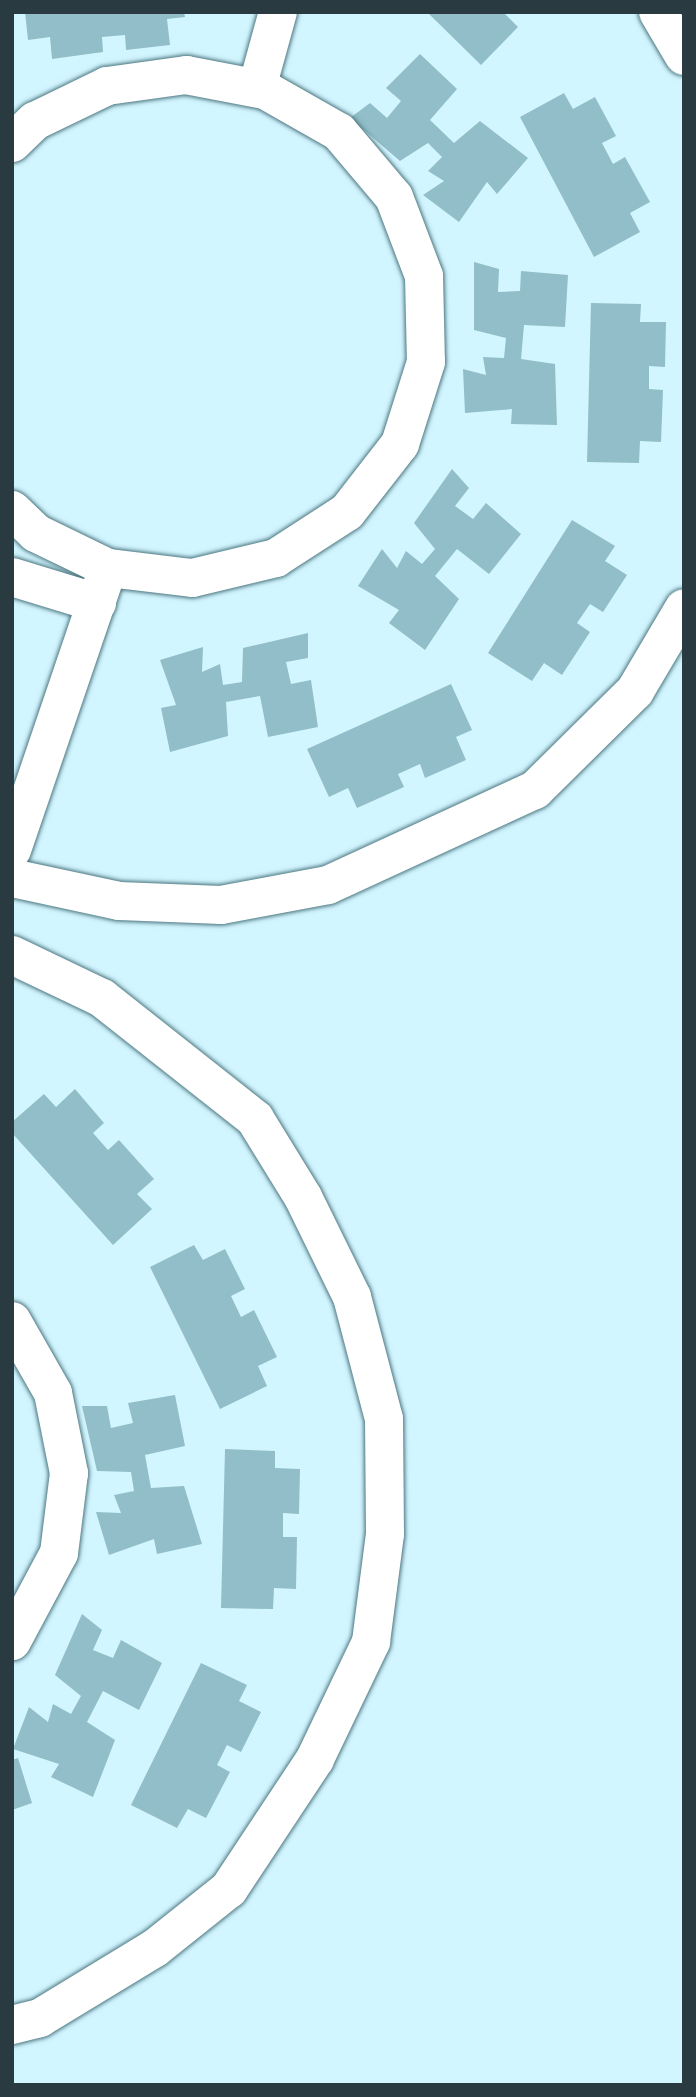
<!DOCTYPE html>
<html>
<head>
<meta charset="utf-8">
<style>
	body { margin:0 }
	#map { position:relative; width:696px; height:2097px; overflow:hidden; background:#d2f6ff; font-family:Montserrat,sans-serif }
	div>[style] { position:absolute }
	.building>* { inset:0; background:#91bec8 }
	.roads { filter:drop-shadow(0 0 2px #4d7781) drop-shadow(0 0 2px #4d7781) }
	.street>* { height:38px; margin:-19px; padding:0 19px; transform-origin:19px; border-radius:19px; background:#fff }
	span { translate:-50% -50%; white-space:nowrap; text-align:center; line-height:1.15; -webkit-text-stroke:5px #d2f6ff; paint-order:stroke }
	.frame { position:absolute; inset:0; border:14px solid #293b40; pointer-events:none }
</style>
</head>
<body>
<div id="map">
	<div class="building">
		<div style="clip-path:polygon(25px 12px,184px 12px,185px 17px,167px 19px,170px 45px,126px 50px,125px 35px,102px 37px,103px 52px,52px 59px,50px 37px,28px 40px)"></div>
		<div style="clip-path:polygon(427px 12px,503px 12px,518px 27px,481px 65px)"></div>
		<div style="clip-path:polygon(420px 54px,457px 89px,430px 120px,454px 143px,480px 121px,528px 158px,497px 194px,487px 182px,459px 222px,423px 195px,444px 181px,428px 171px,442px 157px,428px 143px,400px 161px,350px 118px,370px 103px,387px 118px,401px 101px,386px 88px)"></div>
		<div style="clip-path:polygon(564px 93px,573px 109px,595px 97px,616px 136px,602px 143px,613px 164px,625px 157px,650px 202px,630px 213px,640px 232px,594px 257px,520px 117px)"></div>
		<div style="clip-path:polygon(474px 262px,499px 269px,498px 292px,520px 291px,521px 271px,568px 275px,565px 327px,524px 325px,521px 359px,555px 364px,557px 425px,511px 424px,512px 409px,465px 413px,463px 369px,486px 375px,483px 357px,504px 358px,506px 338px,474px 330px)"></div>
		<div style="clip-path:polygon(591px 303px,641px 304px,640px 322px,666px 322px,665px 367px,649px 366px,649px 389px,663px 390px,661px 442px,640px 441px,639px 463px,587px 462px)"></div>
		<div style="clip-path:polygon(452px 469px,469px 488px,455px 506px,473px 519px,486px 503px,521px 534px,489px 574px,457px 549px,435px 576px,459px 599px,425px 650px,389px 623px,399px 610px,358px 586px,382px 549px,397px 568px,406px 551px,422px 564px,435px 549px,414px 523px)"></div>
		<div style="clip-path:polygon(572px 520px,615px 546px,605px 561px,627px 575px,603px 612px,590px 604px,577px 623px,590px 632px,562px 675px,544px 663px,532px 681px,488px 653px)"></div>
		<div style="clip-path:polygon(308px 633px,308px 658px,286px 662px,291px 684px,311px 680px,318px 727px,268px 737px,260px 696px,226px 702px,228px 736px,170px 752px,161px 708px,176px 705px,160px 660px,203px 647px,202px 672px,220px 664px,223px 685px,242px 682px,243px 648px)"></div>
		<div style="clip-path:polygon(451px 684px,472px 730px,456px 737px,466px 760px,425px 778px,420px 764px,398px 774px,404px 787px,357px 808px,348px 788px,329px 797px,307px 749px)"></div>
		<div style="clip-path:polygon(75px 1089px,104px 1123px,93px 1133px,108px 1150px,119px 1140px,154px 1179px,137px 1194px,152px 1209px,113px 1245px,12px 1133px,12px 1122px,44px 1094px,56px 1107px)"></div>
		<div style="clip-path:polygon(194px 1245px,203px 1260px,225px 1249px,245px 1289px,231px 1296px,241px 1317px,254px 1310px,277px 1357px,258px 1366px,267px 1386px,220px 1409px,150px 1267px)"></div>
		<div style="clip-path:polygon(175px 1395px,185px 1446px,145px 1455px,151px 1488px,184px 1486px,202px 1544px,157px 1554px,154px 1539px,109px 1555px,96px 1512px,121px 1513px,114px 1495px,134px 1491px,131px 1472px,97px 1471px,82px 1406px,107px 1406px,111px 1428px,133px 1423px,128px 1403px)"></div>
		<div style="clip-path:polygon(225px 1449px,275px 1451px,275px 1468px,300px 1469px,299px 1514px,283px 1513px,283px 1537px,297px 1537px,296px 1589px,274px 1588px,273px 1609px,221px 1608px)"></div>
		<div style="clip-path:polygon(82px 1614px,102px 1630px,93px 1650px,113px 1658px,121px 1640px,162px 1663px,139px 1710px,103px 1691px,87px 1722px,115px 1740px,93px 1797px,51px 1777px,59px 1764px,13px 1749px,29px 1707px,48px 1722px,53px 1704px,71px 1714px,81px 1696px,55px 1675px)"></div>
		<div style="clip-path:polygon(201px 1663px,247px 1685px,239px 1701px,261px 1712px,241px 1752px,227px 1745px,217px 1765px,230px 1772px,206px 1818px,188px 1809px,177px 1828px,131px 1805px)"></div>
		<div style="clip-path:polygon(18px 1758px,32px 1803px,12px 1810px,12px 1760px)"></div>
	</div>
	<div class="roads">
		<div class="street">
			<div style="left:658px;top:12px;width:51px;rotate:59.4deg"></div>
			<div style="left:257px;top:88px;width:79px;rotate:-74.6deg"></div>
			<div style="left:12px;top:143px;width:32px;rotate:-44deg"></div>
			<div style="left:35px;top:121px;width:80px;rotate:-25.9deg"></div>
			<div style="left:107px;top:86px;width:80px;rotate:-7.9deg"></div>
			<div style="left:186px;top:75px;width:80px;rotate:10.8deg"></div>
			<div style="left:265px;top:90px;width:85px;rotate:29.6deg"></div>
			<div style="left:339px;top:132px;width:85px;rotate:49.8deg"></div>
			<div style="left:394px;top:197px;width:85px;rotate:69.2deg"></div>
			<div style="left:424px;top:276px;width:86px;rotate:88.7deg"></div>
			<div style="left:426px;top:362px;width:86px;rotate:107.6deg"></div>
			<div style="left:400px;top:444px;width:86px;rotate:127.9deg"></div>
			<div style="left:347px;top:512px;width:85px;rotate:147.1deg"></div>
			<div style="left:276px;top:558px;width:86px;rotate:166.6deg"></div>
			<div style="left:192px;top:578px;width:85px;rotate:-173.2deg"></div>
			<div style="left:108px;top:568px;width:80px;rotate:-154.1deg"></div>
			<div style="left:36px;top:533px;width:33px;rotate:-136deg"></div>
			<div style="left:12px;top:577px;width:89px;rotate:17deg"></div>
			<div style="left:12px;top:850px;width:298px;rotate:-71.2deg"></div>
			<div style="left:12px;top:878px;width:109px;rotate:12.1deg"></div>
			<div style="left:119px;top:901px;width:102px;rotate:2.2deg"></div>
			<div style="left:221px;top:905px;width:109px;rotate:-10.6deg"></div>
			<div style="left:328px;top:885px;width:228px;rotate:-24.7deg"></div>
			<div style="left:535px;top:790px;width:141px;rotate:-44.7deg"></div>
			<div style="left:635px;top:691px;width:96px;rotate:-59.4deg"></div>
			<div style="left:12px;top:955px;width:100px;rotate:25.5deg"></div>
			<div style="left:102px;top:998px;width:195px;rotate:38.3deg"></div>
			<div style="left:255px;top:1119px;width:92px;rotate:58.4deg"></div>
			<div style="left:303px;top:1197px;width:111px;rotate:63.9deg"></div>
			<div style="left:352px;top:1297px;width:126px;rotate:75.3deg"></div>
			<div style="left:384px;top:1419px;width:115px;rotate:89.5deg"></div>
			<div style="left:385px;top:1534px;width:109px;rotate:97.4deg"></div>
			<div style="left:371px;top:1642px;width:130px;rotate:115.6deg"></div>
			<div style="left:315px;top:1759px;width:156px;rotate:123.5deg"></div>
			<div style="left:229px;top:1889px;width:95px;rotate:141.4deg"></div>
			<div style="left:155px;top:1948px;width:135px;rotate:148.7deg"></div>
			<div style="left:40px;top:2018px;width:29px;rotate:166deg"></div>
			<div style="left:12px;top:1321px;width:83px;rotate:60.3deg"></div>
			<div style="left:53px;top:1393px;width:82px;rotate:78.7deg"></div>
			<div style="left:69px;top:1473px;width:81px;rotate:97.1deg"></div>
			<div style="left:59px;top:1553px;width:100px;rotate:118.1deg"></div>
		</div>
	</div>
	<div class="frame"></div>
</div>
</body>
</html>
